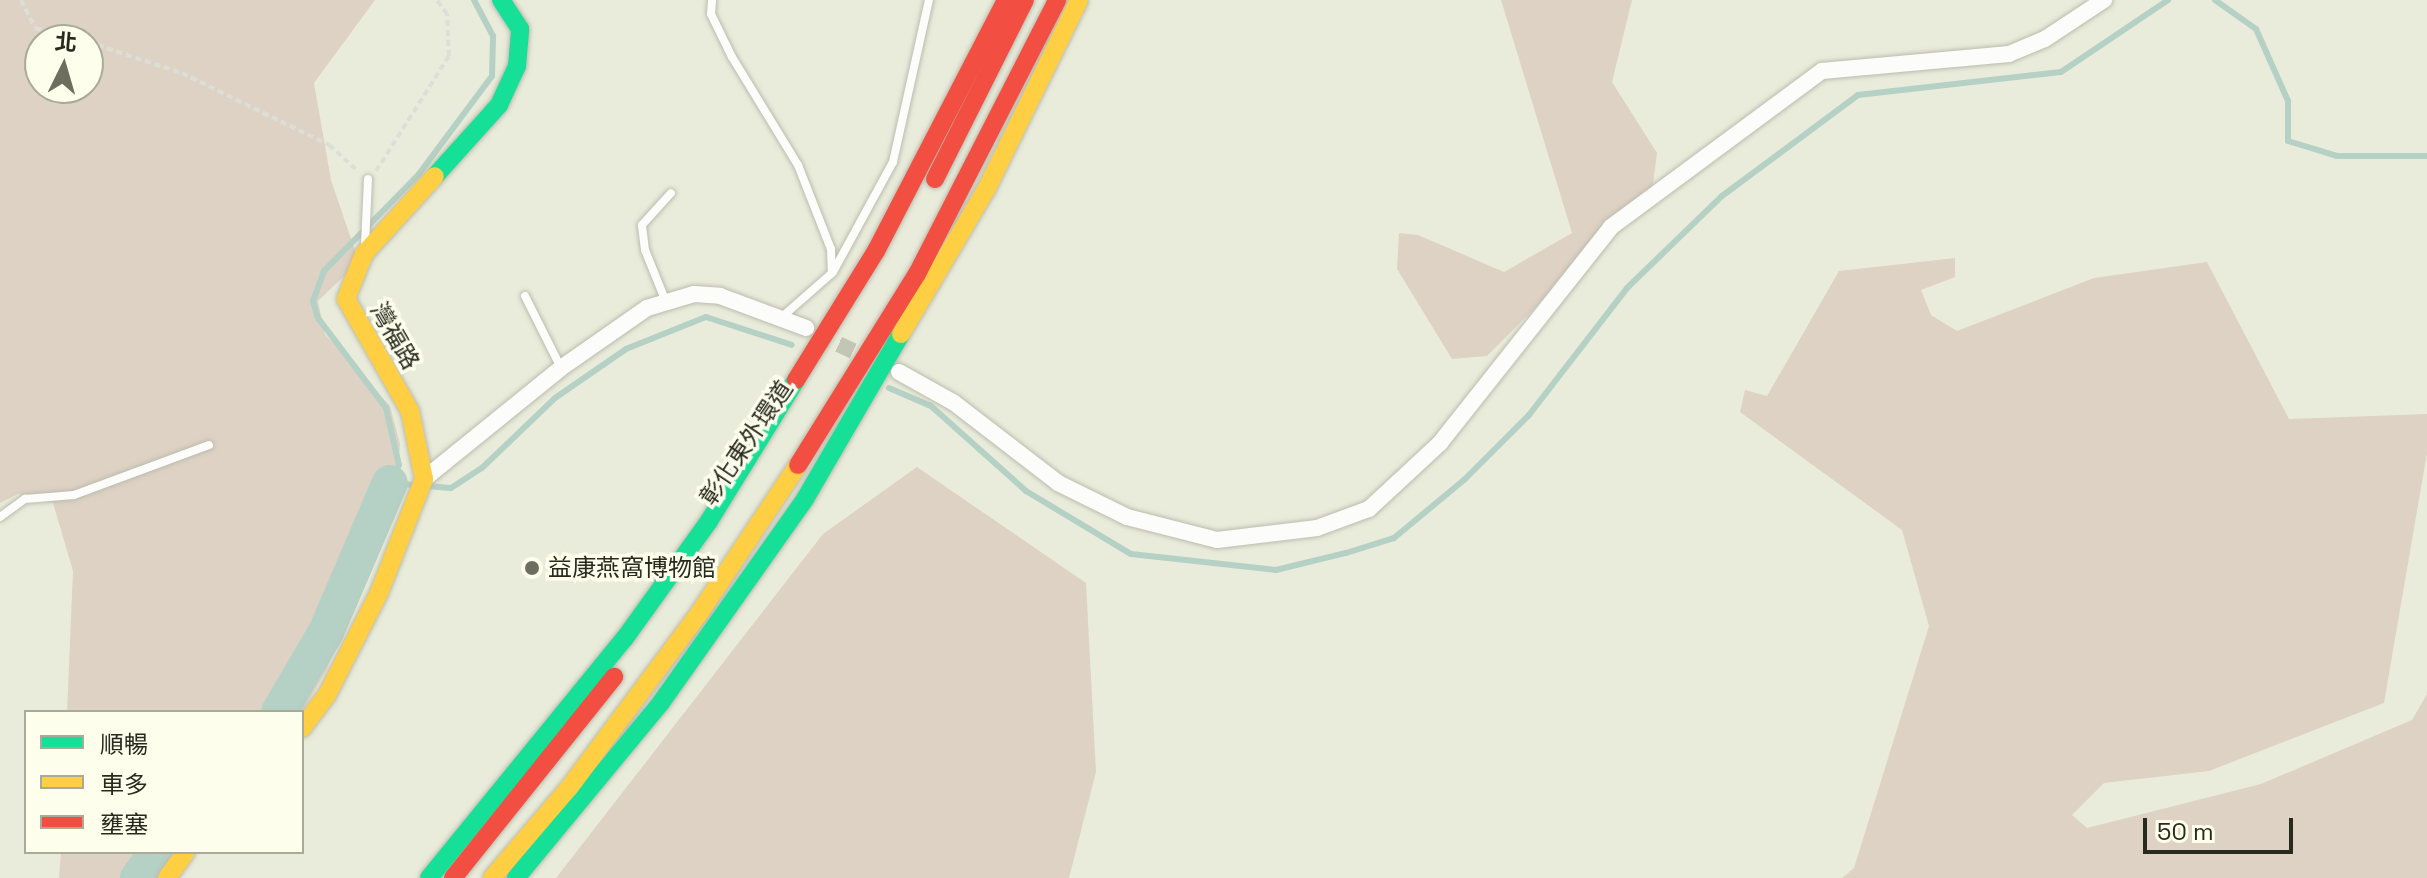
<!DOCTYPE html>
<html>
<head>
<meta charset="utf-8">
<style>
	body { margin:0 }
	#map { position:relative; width:2427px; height:878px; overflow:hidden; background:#eaecdb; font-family:"Space Grotesk","Noto Sans TC",sans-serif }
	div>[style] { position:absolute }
	.green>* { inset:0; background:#ded2c4 }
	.stream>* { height:6px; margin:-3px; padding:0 3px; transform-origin:3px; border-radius:3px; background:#b5d0c5 }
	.river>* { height:36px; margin:-18px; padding:0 18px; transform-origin:18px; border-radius:18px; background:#b5d0c5 }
	.street-tunnel>* { height:16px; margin-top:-8px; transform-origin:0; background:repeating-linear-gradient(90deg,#c3c5b5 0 16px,transparent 0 24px) }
	.path>* { height:4px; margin-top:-2px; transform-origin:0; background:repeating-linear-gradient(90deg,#dcded8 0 6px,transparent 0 10px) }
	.roads { filter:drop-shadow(0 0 2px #bbbcae) drop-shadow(0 0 2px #bbbcae) }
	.lane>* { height:8px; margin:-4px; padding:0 4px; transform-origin:4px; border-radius:4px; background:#fcfcfa }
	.street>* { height:16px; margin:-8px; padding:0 8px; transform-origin:8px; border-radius:8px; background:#fcfcfa }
	.fast>* { height:18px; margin:-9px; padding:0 9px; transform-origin:9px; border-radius:9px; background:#16e098 }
	.slow>* { height:18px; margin:-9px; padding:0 9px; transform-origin:9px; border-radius:9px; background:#ffcf43 }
	.jam>* { height:18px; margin:-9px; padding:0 9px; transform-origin:9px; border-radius:9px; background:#f24e42 }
	.dots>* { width:22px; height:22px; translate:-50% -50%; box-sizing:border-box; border:4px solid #fdffec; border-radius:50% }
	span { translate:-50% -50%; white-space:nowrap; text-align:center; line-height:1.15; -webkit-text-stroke:7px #fdffec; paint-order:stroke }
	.street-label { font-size:24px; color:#292a1e }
	.poi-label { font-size:24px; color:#292a1e }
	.left { translate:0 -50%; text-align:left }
	.legend { position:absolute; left:24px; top:710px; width:280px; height:144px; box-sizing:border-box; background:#fdffec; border:2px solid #a8aa9a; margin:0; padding:10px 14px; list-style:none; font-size:24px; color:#292a1e }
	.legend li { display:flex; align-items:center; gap:16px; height:40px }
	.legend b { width:40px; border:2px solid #a8aa9a }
	.north { position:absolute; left:24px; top:24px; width:80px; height:80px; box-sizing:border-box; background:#fdffec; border:2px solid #a8aa9a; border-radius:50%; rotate:5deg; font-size:22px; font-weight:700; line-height:32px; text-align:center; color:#292a1e }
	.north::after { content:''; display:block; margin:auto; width:28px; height:36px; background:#6d6e60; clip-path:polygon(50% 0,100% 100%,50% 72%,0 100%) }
	.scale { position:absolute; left:2143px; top:818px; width:150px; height:36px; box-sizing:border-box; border:4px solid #292a1e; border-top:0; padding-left:10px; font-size:24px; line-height:28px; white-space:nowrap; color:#292a1e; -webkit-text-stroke:6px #fdffec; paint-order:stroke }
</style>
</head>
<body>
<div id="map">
	<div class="green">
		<div style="clip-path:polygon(evenodd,0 0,375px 0,314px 83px,331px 180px,359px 262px,318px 301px,325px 334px,390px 406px,400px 444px,397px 491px,327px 669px,302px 712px,67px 712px,73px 571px,53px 503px,18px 494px,0 503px,0 0,40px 40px,88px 40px,88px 88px,40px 88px,40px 40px)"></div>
		<div style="clip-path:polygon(1501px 0,1632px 0,1612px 82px,1657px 153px,1652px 191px,1487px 356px,1452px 359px,1397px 269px,1399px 233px,1418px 235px,1504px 272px,1572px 233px)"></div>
		<div style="clip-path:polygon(1955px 258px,1955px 277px,1921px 290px,1931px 315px,1957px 331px,2094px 278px,2207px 262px,2289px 419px,2427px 414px,2427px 453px,2384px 703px,2209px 771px,2104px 783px,2072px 815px,2087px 828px,2261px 784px,2412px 720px,2427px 694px,2427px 878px,1842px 878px,1854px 868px,1929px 626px,1902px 530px,1740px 412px,1745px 390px,1767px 396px,1839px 271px)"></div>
		<div style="clip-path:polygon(917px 467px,1086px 583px,1096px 772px,1069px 878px,556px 878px,823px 534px)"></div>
		<div style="clip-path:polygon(61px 852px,156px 852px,142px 878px,59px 878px)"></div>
	</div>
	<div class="stream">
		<div style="left:474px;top:0;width:41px;rotate:62.2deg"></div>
		<div style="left:493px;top:36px;width:40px;rotate:91.4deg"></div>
		<div style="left:492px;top:76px;width:122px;rotate:126.7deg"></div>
		<div style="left:419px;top:174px;width:136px;rotate:134.4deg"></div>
		<div style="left:324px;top:271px;width:32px;rotate:110deg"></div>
		<div style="left:313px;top:301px;width:18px;rotate:74deg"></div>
		<div style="left:318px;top:318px;width:113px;rotate:52.9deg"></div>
		<div style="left:386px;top:408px;width:58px;rotate:77.2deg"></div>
		<div style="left:399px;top:465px;width:20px;rotate:117deg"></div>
		<div style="left:390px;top:483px;width:61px;rotate:4.7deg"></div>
		<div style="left:451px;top:488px;width:37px;rotate:-33deg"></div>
		<div style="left:482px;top:468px;width:101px;rotate:-43.8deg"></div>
		<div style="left:555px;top:398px;width:86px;rotate:-34.6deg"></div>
		<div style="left:626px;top:349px;width:86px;rotate:-21.8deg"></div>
		<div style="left:706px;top:317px;width:90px;rotate:18deg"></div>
		<div style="left:2215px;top:0;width:50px;rotate:35.3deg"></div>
		<div style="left:2256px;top:29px;width:79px;rotate:66deg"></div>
		<div style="left:2288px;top:101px;width:40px;rotate:90deg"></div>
		<div style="left:2288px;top:141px;width:51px;rotate:17deg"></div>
		<div style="left:2337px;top:156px;width:90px"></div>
		<div style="left:889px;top:388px;width:46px;rotate:23.2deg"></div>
		<div style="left:931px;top:406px;width:127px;rotate:41.8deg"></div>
		<div style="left:1026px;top:491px;width:122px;rotate:31deg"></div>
		<div style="left:1131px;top:554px;width:146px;rotate:6.3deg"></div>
		<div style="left:1276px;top:570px;width:72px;rotate:-13.7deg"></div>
		<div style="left:1346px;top:553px;width:50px;rotate:-17.4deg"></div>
		<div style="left:1394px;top:538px;width:92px;rotate:-39.7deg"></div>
		<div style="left:1465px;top:479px;width:91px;rotate:-45deg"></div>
		<div style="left:1529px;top:415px;width:160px;rotate:-52.3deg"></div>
		<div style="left:1627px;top:288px;width:132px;rotate:-44.1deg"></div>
		<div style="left:1722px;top:196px;width:169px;rotate:-36.6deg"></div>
		<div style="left:1858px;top:95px;width:204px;rotate:-6.5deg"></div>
		<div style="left:2061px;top:72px;width:129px;rotate:-33.9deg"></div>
	</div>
	<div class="river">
		<div style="left:279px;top:712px;width:93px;rotate:-59.6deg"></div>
		<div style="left:326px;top:632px;width:162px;rotate:-66.8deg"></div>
		<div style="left:138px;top:878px;width:32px;rotate:-54deg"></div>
	</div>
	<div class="street-tunnel">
		<div style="left:817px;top:334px;width:61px;rotate:25.3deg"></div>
	</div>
	<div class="path">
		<div style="left:21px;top:0;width:31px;rotate:63deg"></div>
		<div style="left:35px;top:28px;width:49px;rotate:14deg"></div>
		<div style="left:88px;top:42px;width:99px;rotate:18.3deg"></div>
		<div style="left:182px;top:73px;width:164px;rotate:26.1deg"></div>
		<div style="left:329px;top:145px;width:39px;rotate:42deg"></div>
		<div style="left:376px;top:171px;width:136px;rotate:-57.6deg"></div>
		<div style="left:449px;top:56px;width:42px;rotate:-92.7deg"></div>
		<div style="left:447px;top:14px;width:17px;rotate:-126deg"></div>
	</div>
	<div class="roads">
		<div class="lane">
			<div style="left:712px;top:0;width:14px;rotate:94deg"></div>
			<div style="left:711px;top:14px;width:48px;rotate:64deg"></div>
			<div style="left:732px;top:57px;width:127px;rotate:58.6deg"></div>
			<div style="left:798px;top:165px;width:90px;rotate:68.6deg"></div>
			<div style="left:831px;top:249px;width:24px;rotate:88deg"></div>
			<div style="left:832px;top:273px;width:67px;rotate:138.7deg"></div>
			<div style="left:365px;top:245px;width:66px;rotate:-87.4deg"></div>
			<div style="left:833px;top:272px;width:125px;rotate:-61.4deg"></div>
			<div style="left:893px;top:162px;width:166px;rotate:-77.5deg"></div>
			<div style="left:525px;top:296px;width:80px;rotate:63.4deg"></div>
			<div style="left:666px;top:302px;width:56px;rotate:-112deg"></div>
			<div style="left:645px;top:250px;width:25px;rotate:-97deg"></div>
			<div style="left:642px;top:225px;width:43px;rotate:-47.8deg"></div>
			<div style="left:0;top:517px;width:31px;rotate:-36deg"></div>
			<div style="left:25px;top:499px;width:49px;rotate:-4.7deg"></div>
			<div style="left:74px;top:495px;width:144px;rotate:-20.3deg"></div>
		</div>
		<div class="street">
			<div style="left:899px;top:372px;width:62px;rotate:29.1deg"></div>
			<div style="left:953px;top:402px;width:133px;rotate:37.6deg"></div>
			<div style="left:1058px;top:483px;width:77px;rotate:26.2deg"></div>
			<div style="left:1127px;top:517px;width:93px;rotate:14.3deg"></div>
			<div style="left:1217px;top:540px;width:101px;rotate:-6.8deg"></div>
			<div style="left:1317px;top:528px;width:55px;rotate:-20.1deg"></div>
			<div style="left:1369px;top:509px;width:97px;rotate:-42.9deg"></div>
			<div style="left:1440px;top:443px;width:275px;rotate:-51.6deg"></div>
			<div style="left:1611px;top:227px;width:262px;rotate:-36.5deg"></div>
			<div style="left:1822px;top:71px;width:188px;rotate:-5.2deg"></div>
			<div style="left:2009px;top:54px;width:39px;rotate:-23deg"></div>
			<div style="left:2045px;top:39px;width:71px;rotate:-33.5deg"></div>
			<div style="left:424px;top:479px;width:176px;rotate:-39deg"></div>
			<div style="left:561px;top:368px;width:105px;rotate:-34.9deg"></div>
			<div style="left:647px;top:308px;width:49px;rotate:-16.6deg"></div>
			<div style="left:694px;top:294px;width:26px;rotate:4deg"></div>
			<div style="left:720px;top:296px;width:92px;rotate:20.4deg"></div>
		</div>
		<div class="fast">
			<div style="left:435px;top:176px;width:96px;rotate:-48deg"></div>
			<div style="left:499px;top:105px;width:43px;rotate:-65.2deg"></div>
			<div style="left:517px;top:66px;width:37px;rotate:-85deg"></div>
			<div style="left:520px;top:29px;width:35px;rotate:-123deg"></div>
			<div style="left:429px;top:878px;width:310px;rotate:-50.8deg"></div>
			<div style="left:625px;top:638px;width:144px;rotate:-54.3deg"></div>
			<div style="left:709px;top:521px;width:166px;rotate:-58.3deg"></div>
			<div style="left:516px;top:878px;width:226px;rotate:-50.4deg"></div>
			<div style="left:660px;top:704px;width:251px;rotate:-54.7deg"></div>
			<div style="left:805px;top:499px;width:191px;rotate:-59.8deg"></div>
		</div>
		<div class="slow">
			<div style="left:901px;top:334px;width:169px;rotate:-59.5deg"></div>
			<div style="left:987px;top:188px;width:209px;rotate:-63.9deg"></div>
			<div style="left:302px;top:728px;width:41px;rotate:-52.9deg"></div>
			<div style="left:327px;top:695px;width:114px;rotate:-63deg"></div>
			<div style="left:379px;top:593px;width:123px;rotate:-68.5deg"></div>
			<div style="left:424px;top:479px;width:69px;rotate:-101.6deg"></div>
			<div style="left:410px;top:411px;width:129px;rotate:-119.7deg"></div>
			<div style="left:346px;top:299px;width:48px;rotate:-68.2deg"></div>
			<div style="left:364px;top:254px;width:105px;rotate:-47.7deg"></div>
			<div style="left:167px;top:878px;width:32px;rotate:-54deg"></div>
			<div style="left:492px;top:878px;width:118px;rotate:-49.5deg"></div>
			<div style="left:569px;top:788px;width:219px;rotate:-53.3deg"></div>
			<div style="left:700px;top:612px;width:177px;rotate:-56.3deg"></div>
		</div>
		<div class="jam">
			<div style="left:935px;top:179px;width:200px;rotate:-63.3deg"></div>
			<div style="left:796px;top:380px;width:152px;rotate:-58.2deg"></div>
			<div style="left:876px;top:251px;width:283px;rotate:-62.6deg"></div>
			<div style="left:798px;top:465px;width:225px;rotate:-58.1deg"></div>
			<div style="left:917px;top:274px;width:308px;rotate:-62.9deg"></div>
			<div style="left:453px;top:878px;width:258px;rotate:-51.3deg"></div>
		</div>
	</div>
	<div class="dots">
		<div style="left:532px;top:568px;background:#6d6e60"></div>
	</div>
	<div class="street-label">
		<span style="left:395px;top:336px;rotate:60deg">灣福路</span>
		<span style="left:746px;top:443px;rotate:-56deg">彰化東外環道</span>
	</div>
	<div class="poi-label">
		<span class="left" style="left:548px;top:568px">益康燕窩博物館</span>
	</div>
	<ul class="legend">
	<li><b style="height:10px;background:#16e098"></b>順暢</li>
	<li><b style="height:10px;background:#ffcf43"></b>車多</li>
	<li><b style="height:10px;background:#f24e42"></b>壅塞</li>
	</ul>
	<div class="north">北</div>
	<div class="scale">50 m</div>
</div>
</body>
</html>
